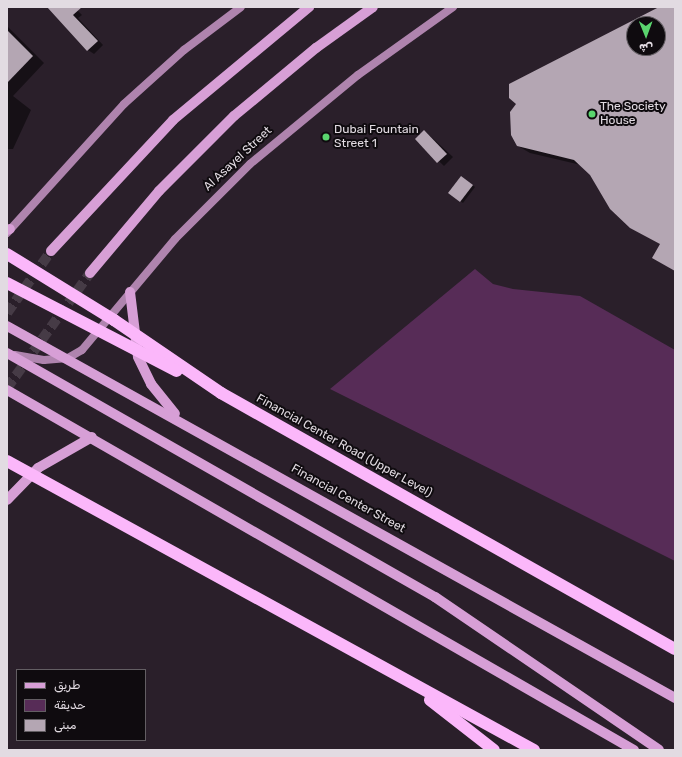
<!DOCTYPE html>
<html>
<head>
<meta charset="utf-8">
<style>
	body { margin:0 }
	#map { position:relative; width:682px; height:757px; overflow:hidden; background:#2a1f2a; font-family:Rubik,"Noto Naskh Arabic",sans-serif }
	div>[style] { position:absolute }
	.green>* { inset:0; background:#572c57 }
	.shadow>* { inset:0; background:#0007 }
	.building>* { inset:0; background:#b4a6b3 }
	.primary-tunnel>* { height:10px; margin-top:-5px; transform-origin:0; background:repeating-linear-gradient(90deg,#463b46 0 10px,transparent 0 15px) }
	.secondary>* { height:8px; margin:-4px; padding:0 4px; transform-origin:4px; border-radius:4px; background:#af84ae }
	.primary>* { height:10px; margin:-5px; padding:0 5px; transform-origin:5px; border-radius:5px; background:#d79fd6 }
	.highway>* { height:12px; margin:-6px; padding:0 6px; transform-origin:6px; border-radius:6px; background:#fbb7fa }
	.dots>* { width:11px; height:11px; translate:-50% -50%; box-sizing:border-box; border:2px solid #0f0b0f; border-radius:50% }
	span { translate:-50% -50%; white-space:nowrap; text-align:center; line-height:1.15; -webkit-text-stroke:4px #0f0b0f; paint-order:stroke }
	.poi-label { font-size:12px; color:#e2dbe2 }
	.left { translate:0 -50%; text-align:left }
	.street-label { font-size:12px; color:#e2dbe2 }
	.frame { position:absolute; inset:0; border:8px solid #e2dbe2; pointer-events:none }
	.legend { position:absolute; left:16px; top:669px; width:130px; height:72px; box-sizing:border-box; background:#0f0b0f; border:1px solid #635e63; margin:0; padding:5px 7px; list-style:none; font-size:12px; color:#e2dbe2 }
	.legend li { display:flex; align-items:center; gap:8px; height:20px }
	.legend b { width:20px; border:1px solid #635e63 }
	.north { position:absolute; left:626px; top:16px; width:40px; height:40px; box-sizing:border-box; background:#0f0b0f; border:1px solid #635e63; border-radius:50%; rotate:179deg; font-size:11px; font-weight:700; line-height:16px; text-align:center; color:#e2dbe2 }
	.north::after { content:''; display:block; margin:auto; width:14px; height:18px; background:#5ad56e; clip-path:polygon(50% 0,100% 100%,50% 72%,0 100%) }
</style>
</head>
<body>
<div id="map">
	<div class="green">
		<div style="clip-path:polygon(475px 269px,493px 284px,513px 289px,580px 296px,675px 350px,675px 561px,330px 389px)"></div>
	</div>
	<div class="shadow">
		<div style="clip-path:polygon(50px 7px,74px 7px,82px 15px,78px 18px,103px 45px,94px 54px,88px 50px)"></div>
		<div style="clip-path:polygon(evenodd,661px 7px,675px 7px,675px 270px,661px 244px,581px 165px,530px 153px,518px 146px,517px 104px,510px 97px,661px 7px,634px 24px,658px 24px,658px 48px,634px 48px,634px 24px)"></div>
		<div style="clip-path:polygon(7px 26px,44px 63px,13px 96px,31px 110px,13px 149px,7px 149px)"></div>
		<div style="clip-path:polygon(425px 131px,453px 157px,444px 166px,416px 139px)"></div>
		<div style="clip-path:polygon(464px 179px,475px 187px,463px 203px,460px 201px)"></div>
	</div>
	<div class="building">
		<div style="clip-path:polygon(47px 7px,82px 7px,73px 15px,98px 41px,87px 51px)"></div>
		<div style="clip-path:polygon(evenodd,659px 7px,675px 7px,675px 271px,652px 258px,660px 244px,630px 228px,610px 209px,590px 175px,574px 160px,517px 146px,511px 135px,510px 112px,516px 104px,509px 98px,509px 84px,659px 7px,634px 24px,658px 24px,658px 48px,634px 48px,634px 24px)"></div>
		<div style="clip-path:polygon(7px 30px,33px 56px,7px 83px)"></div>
		<div style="clip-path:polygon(424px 130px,447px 154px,437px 163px,415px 139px)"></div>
		<div style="clip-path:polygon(461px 176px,473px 185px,460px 202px,448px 193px)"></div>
	</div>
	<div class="primary-tunnel">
		<div style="left:7px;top:313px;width:76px;rotate:-54.6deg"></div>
		<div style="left:7px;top:388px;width:142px;rotate:-54.2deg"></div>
	</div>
	<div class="secondary">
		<div style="left:7px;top:233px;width:174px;rotate:-47.8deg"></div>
		<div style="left:124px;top:104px;width:81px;rotate:-42deg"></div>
		<div style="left:184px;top:50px;width:71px;rotate:-37deg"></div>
		<div style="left:15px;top:355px;width:29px;rotate:10deg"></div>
		<div style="left:44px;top:360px;width:24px;rotate:-5deg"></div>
		<div style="left:68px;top:358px;width:16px;rotate:-30deg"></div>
		<div style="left:82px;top:350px;width:145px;rotate:-50deg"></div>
		<div style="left:175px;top:239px;width:106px;rotate:-45deg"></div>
		<div style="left:250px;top:164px;width:140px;rotate:-39.5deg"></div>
		<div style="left:358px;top:75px;width:117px;rotate:-35.6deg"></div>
	</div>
	<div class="primary">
		<div style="left:7px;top:230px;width:3px;rotate:-18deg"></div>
		<div style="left:51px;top:251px;width:179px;rotate:-47deg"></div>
		<div style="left:173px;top:120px;width:177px;rotate:-39.7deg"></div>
		<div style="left:90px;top:273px;width:107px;rotate:-49.9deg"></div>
		<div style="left:159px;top:191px;width:106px;rotate:-45deg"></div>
		<div style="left:234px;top:116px;width:107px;rotate:-39.7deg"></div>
		<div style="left:316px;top:48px;width:70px;rotate:-35.7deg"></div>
		<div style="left:130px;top:292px;width:65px;rotate:83deg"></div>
		<div style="left:138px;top:357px;width:30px;rotate:64deg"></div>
		<div style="left:151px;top:384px;width:38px;rotate:51deg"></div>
		<div style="left:7px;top:326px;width:765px;rotate:29.11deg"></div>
		<div style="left:7px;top:353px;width:493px;rotate:29.7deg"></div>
		<div style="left:435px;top:597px;width:271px;rotate:34.3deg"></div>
		<div style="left:7px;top:390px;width:723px;rotate:29.86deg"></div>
		<div style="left:7px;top:500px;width:45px;rotate:-45.9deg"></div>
		<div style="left:38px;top:468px;width:62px;rotate:-29.9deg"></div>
	</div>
	<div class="highway">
		<div style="left:7px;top:254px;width:126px;rotate:31.7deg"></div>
		<div style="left:114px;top:320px;width:130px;rotate:34.3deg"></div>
		<div style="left:221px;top:393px;width:521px;rotate:29.42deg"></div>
		<div style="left:7px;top:283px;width:191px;rotate:27.4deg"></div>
		<div style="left:7px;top:461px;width:601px;rotate:28.74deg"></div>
		<div style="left:430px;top:700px;width:81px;rotate:38deg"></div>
	</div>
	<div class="dots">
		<div style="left:592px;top:114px;background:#5ad56e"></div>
		<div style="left:326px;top:137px;background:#5ad56e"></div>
	</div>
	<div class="poi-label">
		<span class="left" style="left:600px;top:114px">The Society<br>House</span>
		<span class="left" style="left:334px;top:137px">Dubai Fountain<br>Street 1</span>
	</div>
	<div class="street-label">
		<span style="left:238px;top:159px;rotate:-43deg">Al Asayel Street</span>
		<span style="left:344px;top:446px;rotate:29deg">Financial Center Road (Upper Level)</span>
		<span style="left:348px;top:499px;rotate:29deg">Financial Center Street</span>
	</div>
	<div class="frame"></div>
	<ul class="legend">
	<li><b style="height:5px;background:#d79fd6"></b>طريق</li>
	<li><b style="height:11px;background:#572c57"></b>حديقة</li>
	<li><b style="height:11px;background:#b4a6b3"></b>مبنى</li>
	</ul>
	<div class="north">ش</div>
</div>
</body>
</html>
